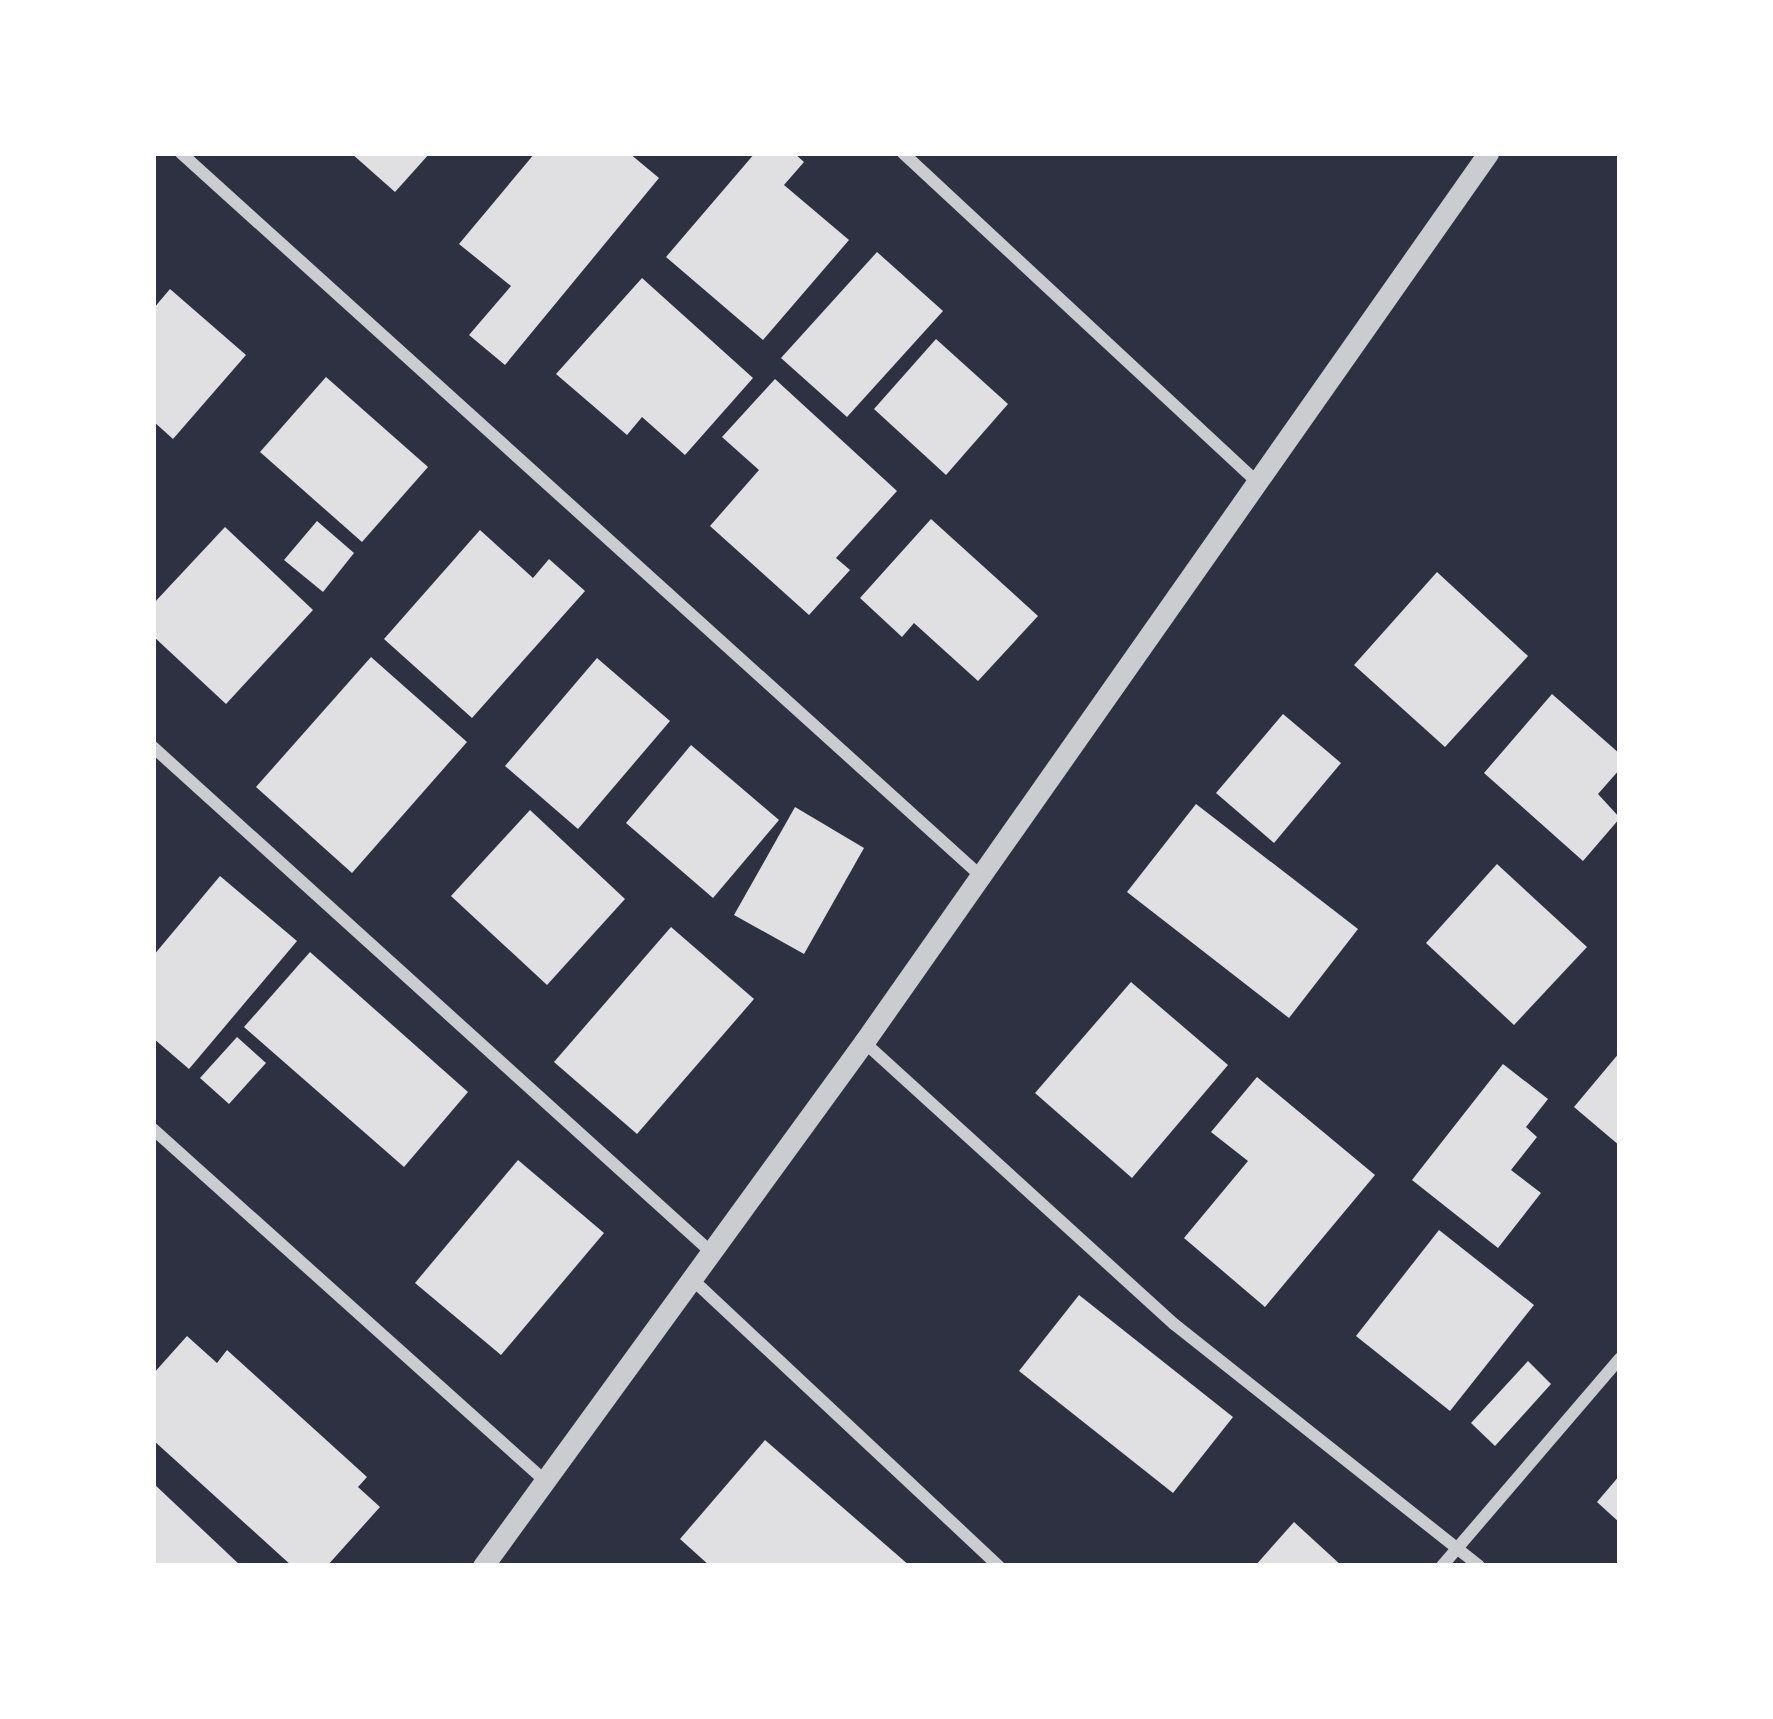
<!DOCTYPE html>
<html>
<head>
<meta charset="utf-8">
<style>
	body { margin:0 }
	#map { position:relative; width:1773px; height:1719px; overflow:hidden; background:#2d3142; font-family:Raleway,sans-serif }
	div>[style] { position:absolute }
	.building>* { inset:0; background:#e0e0e3 }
	.minor>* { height:12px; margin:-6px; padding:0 6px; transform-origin:6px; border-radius:6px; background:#caccd0 }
	.tertiary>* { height:21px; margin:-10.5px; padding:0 10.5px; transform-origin:10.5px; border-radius:10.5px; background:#caccd0 }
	span { translate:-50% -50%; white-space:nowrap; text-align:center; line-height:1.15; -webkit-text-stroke:12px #fff; paint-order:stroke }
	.frame { position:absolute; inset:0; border:156px solid #fff; pointer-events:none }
</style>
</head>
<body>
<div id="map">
	<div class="building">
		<div style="clip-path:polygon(351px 153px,430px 153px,395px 192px)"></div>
		<div style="clip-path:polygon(535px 153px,629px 153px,659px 178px,505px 365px,469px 335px,511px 286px,459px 244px)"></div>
		<div style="clip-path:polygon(755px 153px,794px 153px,804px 162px,784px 185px,849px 240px,763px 340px,666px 257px)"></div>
		<div style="clip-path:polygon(877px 252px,943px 311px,847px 417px,781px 358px)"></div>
		<div style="clip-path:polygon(642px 278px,753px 378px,685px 455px,642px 417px,627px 435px,556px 374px)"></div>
		<div style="clip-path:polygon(170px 289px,246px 355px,173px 439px,153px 421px,153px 309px)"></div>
		<div style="clip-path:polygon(936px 339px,1008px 404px,946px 475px,874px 409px)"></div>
		<div style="clip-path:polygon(326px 377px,428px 467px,362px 542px,260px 452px)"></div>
		<div style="clip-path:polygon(775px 379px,897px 491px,836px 558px,850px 570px,809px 615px,710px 526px,759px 470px,722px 437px)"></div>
		<div style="clip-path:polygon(931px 519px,1038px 616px,978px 681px,914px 623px,902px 637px,860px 598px)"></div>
		<div style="clip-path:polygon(317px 521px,354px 553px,323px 592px,284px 560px)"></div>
		<div style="clip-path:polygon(225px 527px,313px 610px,226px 704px,153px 636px,153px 604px)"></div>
		<div style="clip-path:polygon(480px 530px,533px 578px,549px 559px,585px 591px,472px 718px,384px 639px)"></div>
		<div style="clip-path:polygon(1437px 572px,1528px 656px,1445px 747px,1354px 665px)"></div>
		<div style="clip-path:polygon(371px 657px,467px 742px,352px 873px,256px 787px)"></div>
		<div style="clip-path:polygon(597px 658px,670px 721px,578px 829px,505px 766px)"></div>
		<div style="clip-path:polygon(1552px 694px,1620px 754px,1620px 769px,1598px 794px,1620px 818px,1583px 861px,1484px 773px)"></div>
		<div style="clip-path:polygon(1283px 714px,1341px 763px,1274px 843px,1216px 793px)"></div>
		<div style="clip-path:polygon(691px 745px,779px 820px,713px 898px,626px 823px)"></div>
		<div style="clip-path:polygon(1196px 804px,1358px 929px,1289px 1018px,1127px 892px)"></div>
		<div style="clip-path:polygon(795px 807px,864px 848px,804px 954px,734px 915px)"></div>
		<div style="clip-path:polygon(530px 810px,625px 899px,547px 985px,451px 896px)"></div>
		<div style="clip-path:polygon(1497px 864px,1587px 947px,1514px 1025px,1426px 943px)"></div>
		<div style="clip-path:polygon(220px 876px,297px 941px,189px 1069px,153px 1038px,153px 956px)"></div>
		<div style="clip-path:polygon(671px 927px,754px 999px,637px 1134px,554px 1062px)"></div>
		<div style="clip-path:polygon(310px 952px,468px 1092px,404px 1167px,244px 1027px)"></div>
		<div style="clip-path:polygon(1131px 982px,1228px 1065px,1132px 1178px,1035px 1093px)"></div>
		<div style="clip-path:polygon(237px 1037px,266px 1063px,229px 1104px,200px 1078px)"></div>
		<div style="clip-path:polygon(1620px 1052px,1620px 1146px,1574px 1107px)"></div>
		<div style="clip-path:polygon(1503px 1064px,1548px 1099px,1526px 1127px,1537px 1137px,1511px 1170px,1541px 1193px,1498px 1248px,1412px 1180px)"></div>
		<div style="clip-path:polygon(1257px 1077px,1375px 1175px,1265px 1307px,1184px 1238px,1248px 1161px,1211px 1132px)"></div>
		<div style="clip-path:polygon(518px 1160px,604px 1233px,501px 1355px,415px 1283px)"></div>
		<div style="clip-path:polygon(1439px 1230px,1534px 1305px,1450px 1411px,1356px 1336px)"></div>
		<div style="clip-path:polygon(1079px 1295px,1233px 1417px,1173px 1493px,1019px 1371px)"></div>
		<div style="clip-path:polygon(187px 1336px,217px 1363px,227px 1350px,367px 1477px,358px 1487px,380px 1507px,327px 1566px,292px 1566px,153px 1440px,153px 1374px)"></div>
		<div style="clip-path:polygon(1528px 1361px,1551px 1384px,1495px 1446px,1471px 1423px)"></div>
		<div style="clip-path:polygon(765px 1440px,910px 1566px,710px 1566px,680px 1539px)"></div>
		<div style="clip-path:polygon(1620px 1475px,1620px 1523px,1597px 1502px)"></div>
		<div style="clip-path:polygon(153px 1483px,241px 1566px,153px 1566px)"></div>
		<div style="clip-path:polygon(1294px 1522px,1342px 1566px,1255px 1566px)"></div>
	</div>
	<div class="minor">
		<div style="left:181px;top:153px;width:1078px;rotate:42.11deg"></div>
		<div style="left:903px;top:153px;width:478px;rotate:42.9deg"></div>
		<div style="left:153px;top:747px;width:753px;rotate:42.15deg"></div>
		<div style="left:864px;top:1042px;width:419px;rotate:42.3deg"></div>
		<div style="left:1174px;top:1324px;width:389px;rotate:38.4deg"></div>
		<div style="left:153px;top:1129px;width:524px;rotate:41.91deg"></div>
		<div style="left:693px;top:1280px;width:419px;rotate:43.1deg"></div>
		<div style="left:1442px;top:1566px;width:274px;rotate:-49.4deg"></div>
	</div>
	<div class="tertiary">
		<div style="left:483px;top:1566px;width:648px;rotate:-53.98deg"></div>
		<div style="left:864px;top:1042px;width:1086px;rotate:-54.93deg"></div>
	</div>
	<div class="frame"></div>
</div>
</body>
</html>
